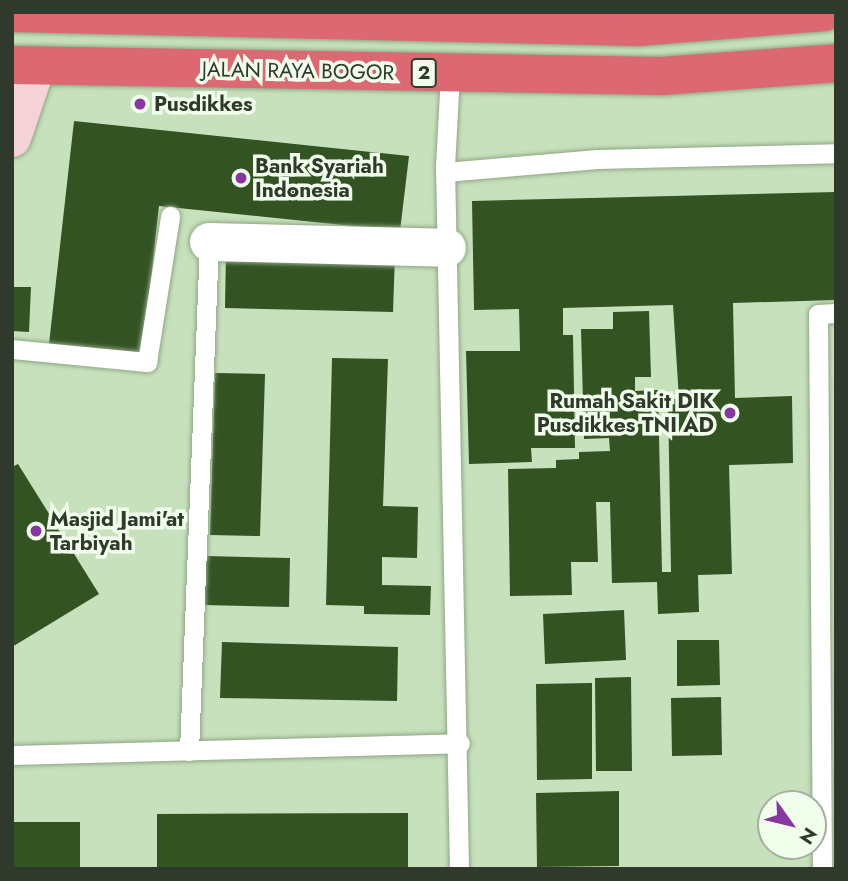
<!DOCTYPE html>
<html>
<head>
<meta charset="utf-8">
<style>
	body { margin:0 }
	#map { position:relative; width:848px; height:881px; overflow:hidden; background:#c8e1bd; font-family:Jost,sans-serif }
	div>[style] { position:absolute }
	.building>* { inset:0; background:#335323 }
	.roads { filter:drop-shadow(0 0 2px #8fa685) drop-shadow(0 0 2px #8fa685) }
	.lane>* { height:19px; margin:-9.5px; padding:0 9.5px; transform-origin:9.5px; border-radius:9.5px; background:#fff }
	.street>* { height:38px; margin:-19px; padding:0 19px; transform-origin:19px; border-radius:19px; background:#fff }
	.secondary>* { height:38px; margin:-19px; padding:0 19px; transform-origin:19px; border-radius:19px; background:#f4d2d5 }
	.highway>* { height:38px; margin:-19px; padding:0 19px; transform-origin:19px; border-radius:19px; background:#dc6872 }
	.dots>* { width:19px; height:19px; translate:-50% -50%; box-sizing:border-box; border:4px solid #f1feec; border-radius:50% }
	span { translate:-50% -50%; white-space:nowrap; text-align:center; line-height:1.15; -webkit-text-stroke:7px #f1feec; paint-order:stroke }
	.shield-label span { padding:2px 5px; background:#f1feec; border:2px solid; border-radius:5px; -webkit-text-stroke-width:0 }
	.shield-label { font-size:19px; color:#303a2c; font-weight:700 }
	.street-label { font-size:21px; color:#303a2c }
	.poi-label { font-size:21px; color:#303a2c; font-weight:700 }
	.left { translate:0 -50%; text-align:left }
	.right { translate:-100% -50%; text-align:right }
	.frame { position:absolute; inset:0; border:14px solid #303a2c; pointer-events:none }
	.north { position:absolute; left:757px; top:790px; width:70px; height:70px; box-sizing:border-box; background:#f1feec; border:2px solid #a4b09f; border-radius:50%; rotate:124deg; font-size:19px; font-weight:700; line-height:28px; text-align:center; color:#303a2c }
	.north::after { content:''; display:block; margin:auto; width:24px; height:32px; background:#8936a5; clip-path:polygon(50% 0,100% 100%,50% 72%,0 100%) }
</style>
</head>
<body>
<div id="map">
	<div class="building">
		<div style="clip-path:polygon(74px 121px,409px 156px,400px 231px,159px 206px,143px 354px,49px 344px)"></div>
		<div style="clip-path:polygon(836px 192px,836px 300px,733px 303px,735px 398px,792px 396px,793px 463px,729px 465px,732px 574px,698px 575px,699px 612px,658px 614px,657px 582px,612px 583px,610px 502px,596px 502px,598px 562px,571px 562px,572px 595px,510px 596px,508px 469px,556px 468px,556px 460px,579px 459px,579px 452px,610px 451px,609px 438px,584px 439px,581px 329px,613px 329px,613px 312px,649px 311px,651px 377px,635px 377px,635px 391px,658px 390px,662px 572px,671px 572px,668px 399px,679px 399px,673px 305px,563px 308px,563px 335px,573px 335px,575px 448px,531px 448px,532px 462px,469px 464px,466px 351px,520px 351px,519px 309px,474px 310px,472px 201px)"></div>
		<div style="clip-path:polygon(226px 250px,395px 254px,393px 312px,225px 308px)"></div>
		<div style="clip-path:polygon(12px 287px,31px 287px,29px 332px,12px 331px)"></div>
		<div style="clip-path:polygon(332px 358px,388px 359px,383px 506px,418px 507px,417px 558px,382px 557px,382px 585px,431px 586px,430px 615px,364px 614px,364px 606px,326px 605px)"></div>
		<div style="clip-path:polygon(215px 373px,265px 374px,260px 536px,210px 535px)"></div>
		<div style="clip-path:polygon(18px 464px,99px 594px,12px 647px,12px 467px)"></div>
		<div style="clip-path:polygon(206px 556px,290px 558px,289px 607px,204px 605px)"></div>
		<div style="clip-path:polygon(624px 610px,626px 660px,545px 664px,543px 614px)"></div>
		<div style="clip-path:polygon(677px 640px,719px 640px,720px 685px,677px 686px)"></div>
		<div style="clip-path:polygon(222px 642px,398px 647px,397px 701px,220px 698px)"></div>
		<div style="clip-path:polygon(631px 677px,632px 771px,596px 771px,595px 678px)"></div>
		<div style="clip-path:polygon(592px 683px,592px 779px,537px 780px,536px 684px)"></div>
		<div style="clip-path:polygon(721px 697px,722px 755px,672px 756px,671px 698px)"></div>
		<div style="clip-path:polygon(619px 791px,619px 866px,537px 867px,536px 793px)"></div>
		<div style="clip-path:polygon(408px 813px,408px 869px,157px 869px,157px 814px)"></div>
		<div style="clip-path:polygon(12px 822px,80px 822px,80px 869px,12px 869px)"></div>
	</div>
	<div class="roads">
		<div class="lane">
			<div style="left:450px;top:74px;width:91px;rotate:93.1deg"></div>
			<div style="left:445px;top:165px;width:704px;rotate:88.86deg"></div>
			<div style="left:445px;top:172px;width:153px;rotate:-4.9deg"></div>
			<div style="left:597px;top:159px;width:239px;rotate:-1.4deg"></div>
			<div style="left:12px;top:349px;width:136px;rotate:5.5deg"></div>
			<div style="left:147px;top:362px;width:148px;rotate:-81deg"></div>
			<div style="left:189px;top:751px;width:509px;rotate:-87.75deg"></div>
			<div style="left:12px;top:755px;width:448px;rotate:-1.5deg"></div>
			<div style="left:822px;top:869px;width:555px;rotate:-90.41deg"></div>
			<div style="left:818px;top:314px;width:18px;rotate:-3deg"></div>
		</div>
		<div class="street">
			<div style="left:209px;top:242px;width:238px;rotate:1.4deg"></div>
		</div>
		<div class="secondary">
			<div style="left:12px;top:138px;width:75px;rotate:-71.3deg"></div>
		</div>
		<div class="highway">
			<div style="left:12px;top:13px;width:626px;rotate:1.28deg"></div>
			<div style="left:638px;top:27px;width:187px;rotate:-4.6deg"></div>
			<div style="left:12px;top:65px;width:649px;rotate:0.97deg"></div>
			<div style="left:661px;top:76px;width:175px;rotate:-4.2deg"></div>
		</div>
	</div>
	<div class="dots">
		<div style="left:140px;top:104px;background:#8936a5"></div>
		<div style="left:241px;top:178px;background:#8936a5"></div>
		<div style="left:730px;top:413px;background:#8936a5"></div>
		<div style="left:36px;top:531px;background:#8936a5"></div>
	</div>
	<div class="shield-label">
		<span style="left:424px;top:73px">2</span>
	</div>
	<div class="street-label">
		<span style="left:298px;top:71px;rotate:1deg">JALAN RAYA BOGOR</span>
	</div>
	<div class="poi-label">
		<span class="left" style="left:154px;top:104px">Pusdikkes</span>
		<span class="left" style="left:255px;top:178px">Bank Syariah<br>Indonesia</span>
		<span class="right" style="left:714px;top:413px">Rumah Sakit DIK<br>Pusdikkes TNI AD</span>
		<span class="left" style="left:50px;top:531px">Masjid Jami'at<br>Tarbiyah</span>
	</div>
	<div class="frame"></div>
	<div class="north">N</div>
</div>
</body>
</html>
